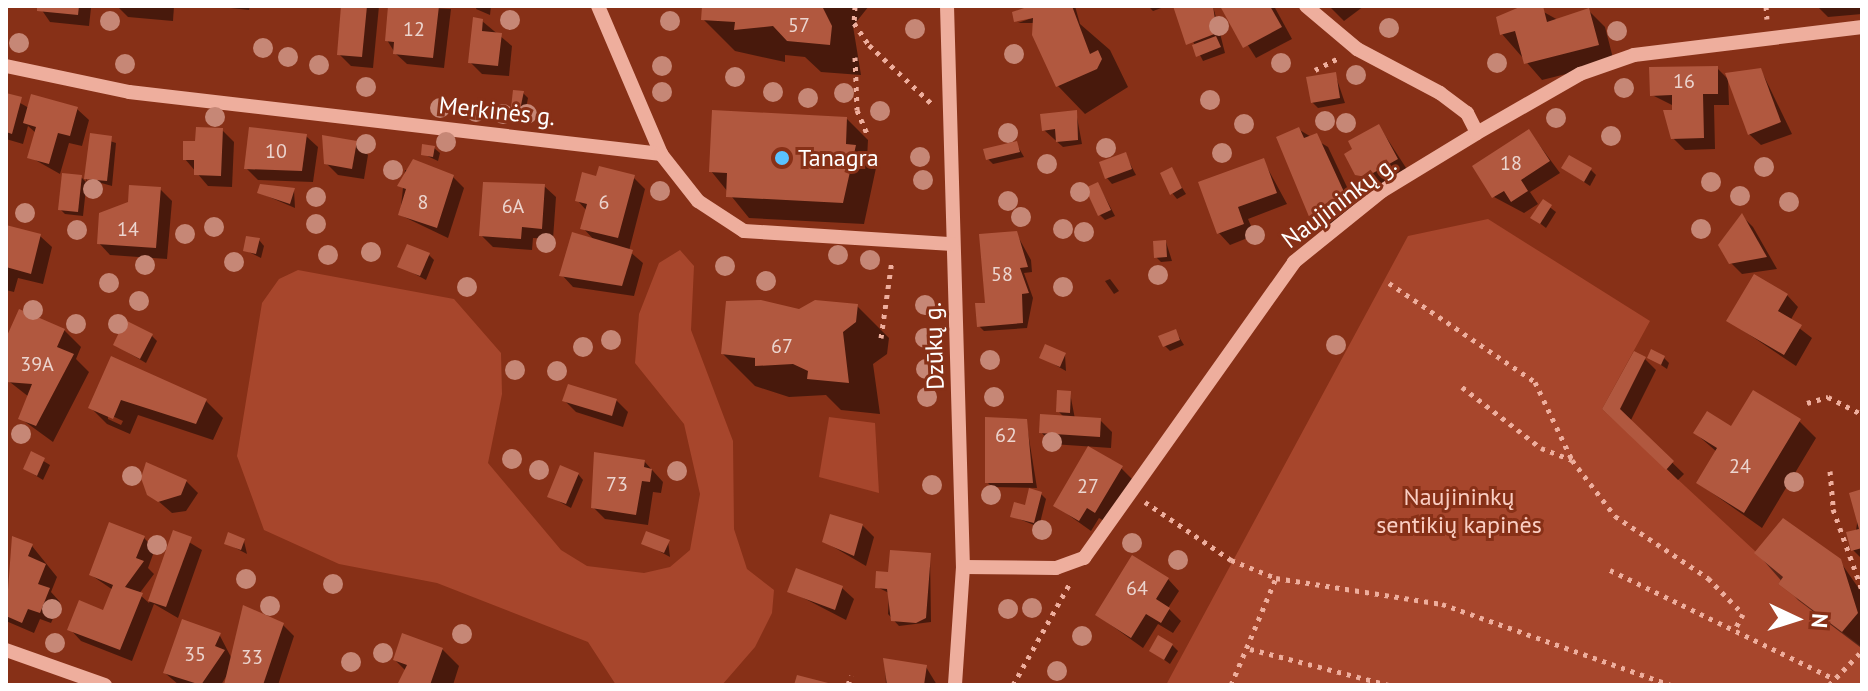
<!DOCTYPE html>
<html>
<head>
<meta charset="utf-8">
<style>
	body { margin:0 }
	#map { position:relative; width:1868px; height:691px; overflow:hidden; background:#873017; font-family:"PT Sans",sans-serif }
	div>[style] { position:absolute }
	.green>* { inset:0; background:#a7462c }
	.shadow>* { inset:0; background:#0007 }
	.building>* { inset:0; background:#b1583f }
	.path>* { height:5px; margin-top:-2.5px; transform-origin:0; background:repeating-linear-gradient(90deg,#eeae9d 0 4px,transparent 0 10px) }
	.minor>* { height:14px; margin:-7px; padding:0 7px; transform-origin:7px; border-radius:7px; background:#eeae9d }
	.trees>* { width:20px; height:20px; margin:-10px; border-radius:50%; background:#c68776 }
	.dots>* { width:22px; height:22px; translate:-50% -50%; box-sizing:border-box; border:4px solid #873017; border-radius:50% }
	span { translate:-50% -50%; white-space:nowrap; text-align:center; line-height:1.15; -webkit-text-stroke:6px #873017; paint-order:stroke }
	.number-label { font-size:20px; color:#ecd5cf }
	.number-label span { -webkit-text-stroke-width:0 }
	.street-label { font-size:24px; color:#fff }
	.poi-label { font-size:24px; color:#fff }
	.left { translate:0 -50%; text-align:left }
	.park-label { font-size:24px; color:#facec3 }
	.frame { position:absolute; inset:0; border:8px solid #fff; pointer-events:none }
	.north { position:absolute; left:1756px; top:579px; width:80px; height:80px; -webkit-text-stroke:6px #873017; paint-order:stroke; rotate:94deg; font-size:22px; font-weight:700; line-height:32px; text-align:center; color:#fff }
	.north::after { content:''; display:block; margin:auto; width:28px; height:36px; background:#fff; clip-path:polygon(50% 0,100% 100%,50% 72%,0 100%) }
</style>
</head>
<body>
<div id="map">
	<div class="green">
		<div style="clip-path:polygon(1488px 219px,1650px 321px,1602px 409px,1783px 577px,1778px 584px,1862px 647px,1862px 685px,1166px 685px,1408px 236px)"></div>
		<div style="clip-path:polygon(680px 250px,694px 266px,691px 330px,733px 441px,734px 529px,747px 569px,774px 590px,772px 613px,755px 647px,722px 685px,616px 685px,588px 642px,437px 583px,339px 564px,264px 530px,237px 456px,262px 303px,279px 279px,298px 270px,454px 299px,501px 353px,502px 394px,488px 463px,561px 550px,587px 566px,644px 573px,670px 567px,690px 550px,700px 494px,684px 424px,635px 363px,639px 314px,659px 263px)"></div>
		<div style="clip-path:polygon(829px 417px,875px 423px,879px 493px,819px 477px)"></div>
	</div>
	<div class="shadow">
		<div style="clip-path:polygon(39px 6px,100px 6px,91px 8px,89px 26px,50px 22px)"></div>
		<div style="clip-path:polygon(117px 6px,174px 6px,173px 21px,128px 17px)"></div>
		<div style="clip-path:polygon(212px 6px,250px 6px,249px 10px)"></div>
		<div style="clip-path:polygon(343px 6px,379px 6px,373px 68px,351px 66px,339px 54px)"></div>
		<div style="clip-path:polygon(390px 6px,451px 9px,444px 68px,407px 64px,395px 53px,387px 40px)"></div>
		<div style="clip-path:polygon(491px 6px,490px 15px,476px 9px,477px 6px)"></div>
		<div style="clip-path:polygon(704px 6px,869px 6px,853px 26px,861px 75px,821px 72px,805px 57px,785px 55px,785px 62px,735px 51px,703px 19px)"></div>
		<div style="clip-path:polygon(1033px 6px,1075px 6px,1080px 24px,1110px 50px,1128px 87px,1085px 114px,1058px 86px,1035px 36px,1041px 34px,1037px 23px,1018px 23px,1043px 14px,1016px 21px,1014px 14px)"></div>
		<div style="clip-path:polygon(1148px 6px,1164px 6px,1164px 7px,1153px 11px)"></div>
		<div style="clip-path:polygon(1175px 6px,1213px 6px,1225px 53px,1203px 61px)"></div>
		<div style="clip-path:polygon(1223px 6px,1274px 6px,1292px 39px,1256px 58px)"></div>
		<div style="clip-path:polygon(1329px 6px,1364px 6px,1344px 21px)"></div>
		<div style="clip-path:polygon(1533px 6px,1558px 20px,1588px 10px,1605px 27px,1614px 62px,1542px 80px,1502px 34px)"></div>
		<div style="clip-path:polygon(1817px 6px,1862px 6px,1862px 14px,1828px 17px)"></div>
		<div style="clip-path:polygon(482px 21px,512px 46px,509px 76px,482px 74px,470px 62px)"></div>
		<div style="clip-path:polygon(1717px 68px,1728px 79px,1729px 105px,1714px 105px,1715px 149px,1685px 150px,1673px 138px,1674px 106px,1652px 95px)"></div>
		<div style="clip-path:polygon(1761px 70px,1792px 134px,1761px 145px,1749px 134px)"></div>
		<div style="clip-path:polygon(1335px 74px,1345px 103px,1318px 108px,1312px 102px)"></div>
		<div style="clip-path:polygon(523px 93px,528px 98px,525px 114px,513px 107px)"></div>
		<div style="clip-path:polygon(6px 95px,29px 108px,77px 109px,89px 120px,82px 146px,69px 143px,60px 174px,30px 157px,36px 133px,28px 126px,23px 144px,6px 139px)"></div>
		<div style="clip-path:polygon(1076px 112px,1082px 144px,1063px 147px,1044px 130px)"></div>
		<div style="clip-path:polygon(847px 119px,868px 140px,867px 159px,876px 168px,864px 224px,749px 218px,711px 171px)"></div>
		<div style="clip-path:polygon(1379px 126px,1408px 171px,1378px 188px,1357px 173px)"></div>
		<div style="clip-path:polygon(1298px 129px,1328px 147px,1356px 206px,1323px 229px,1279px 138px)"></div>
		<div style="clip-path:polygon(222px 130px,234px 142px,232px 187px,208px 186px,185px 159px)"></div>
		<div style="clip-path:polygon(1529px 131px,1560px 173px,1530px 192px,1538px 204px,1524px 213px,1494px 197px)"></div>
		<div style="clip-path:polygon(91px 135px,116px 143px,112px 186px,87px 179px,83px 216px,65px 214px,60px 209px,81px 177px,86px 182px)"></div>
		<div style="clip-path:polygon(306px 136px,318px 147px,313px 182px,258px 180px,246px 168px)"></div>
		<div style="clip-path:polygon(356px 143px,368px 155px,364px 179px,338px 175px,326px 163px)"></div>
		<div style="clip-path:polygon(1016px 143px,1024px 157px,993px 164px,988px 159px)"></div>
		<div style="clip-path:polygon(434px 148px,440px 153px,438px 161px,423px 154px)"></div>
		<div style="clip-path:polygon(1125px 154px,1136px 175px,1112px 184px,1107px 178px)"></div>
		<div style="clip-path:polygon(1263px 160px,1287px 204px,1248px 219px,1255px 235px,1230px 245px,1219px 233px)"></div>
		<div style="clip-path:polygon(1563px 168px,1591px 170px,1596px 175px,1590px 186px)"></div>
		<div style="clip-path:polygon(405px 170px,453px 177px,464px 188px,448px 238px,400px 215px)"></div>
		<div style="clip-path:polygon(1171px 170px,1186px 194px,1177px 199px,1172px 193px)"></div>
		<div style="clip-path:polygon(633px 177px,645px 189px,629px 251px,643px 263px,634px 296px,573px 287px,562px 275px,596px 242px,583px 228px,587px 211px,577px 200px,597px 178px)"></div>
		<div style="clip-path:polygon(1098px 184px,1115px 216px,1105px 220px,1100px 215px)"></div>
		<div style="clip-path:polygon(544px 186px,556px 197px,553px 239px,533px 238px,532px 250px,493px 247px,481px 235px)"></div>
		<div style="clip-path:polygon(160px 189px,172px 201px,167px 259px,110px 255px,99px 243px)"></div>
		<div style="clip-path:polygon(294px 190px,295px 208px,260px 193px)"></div>
		<div style="clip-path:polygon(1543px 202px,1556px 212px,1546px 228px,1532px 217px)"></div>
		<div style="clip-path:polygon(1742px 216px,1753px 227px,1777px 269px,1742px 274px,1731px 263px)"></div>
		<div style="clip-path:polygon(6px 227px,40px 236px,52px 247px,43px 284px,18px 278px,14px 292px,6px 290px)"></div>
		<div style="clip-path:polygon(1016px 233px,1031px 260px,1032px 272px,1024px 273px,1033px 298px,1027px 328px,984px 331px,979px 326px)"></div>
		<div style="clip-path:polygon(259px 240px,264px 246px,261px 258px,245px 250px)"></div>
		<div style="clip-path:polygon(1166px 242px,1172px 261px,1161px 262px,1156px 257px)"></div>
		<div style="clip-path:polygon(429px 255px,434px 260px,426px 280px,400px 266px)"></div>
		<div style="clip-path:polygon(1110px 279px,1119px 291px,1114px 294px,1105px 281px)"></div>
		<div style="clip-path:polygon(1787px 295px,1798px 307px,1790px 321px,1812px 338px,1796px 366px,1729px 321px)"></div>
		<div style="clip-path:polygon(857px 306px,889px 338px,887px 354px,873px 364px,880px 414px,841px 410px,826px 395px,789px 397px,755px 386px,723px 354px,799px 311px)"></div>
		<div style="clip-path:polygon(64px 330px,81px 347px,76px 359px,89px 372px,53px 442px,20px 418px,29px 397px,6px 379px,6px 343px)"></div>
		<div style="clip-path:polygon(1176px 332px,1184px 345px,1170px 351px,1164px 345px)"></div>
		<div style="clip-path:polygon(151px 335px,157px 341px,146px 363px,115px 345px)"></div>
		<div style="clip-path:polygon(1065px 355px,1066px 371px,1041px 357px)"></div>
		<div style="clip-path:polygon(1649px 357px,1664px 358px,1669px 363px,1667px 369px)"></div>
		<div style="clip-path:polygon(evenodd,112px 359px,206px 401px,223px 418px,213px 440px,138px 415px,130px 434px,107px 424px,90px 407px,112px 359px,108px 414px,123px 421px,121px 425px,108px 419px,108px 414px)"></div>
		<div style="clip-path:polygon(1645px 359px,1656px 370px,1630px 422px,1684px 474px,1678px 480px,1604px 408px)"></div>
		<div style="clip-path:polygon(1070px 393px,1075px 419px,1100px 420px,1112px 432px,1111px 448px,1052px 444px,1041px 432px,1065px 418px,1058px 411px)"></div>
		<div style="clip-path:polygon(616px 400px,628px 412px,623px 427px,576px 412px,565px 401px)"></div>
		<div style="clip-path:polygon(1026px 420px,1037px 488px,992px 487px,987px 482px)"></div>
		<div style="clip-path:polygon(1799px 421px,1816px 438px,1762px 528px,1698px 483px,1717px 452px,1695px 433px)"></div>
		<div style="clip-path:polygon(32px 454px,50px 465px,43px 480px,25px 469px)"></div>
		<div style="clip-path:polygon(644px 461px,663px 482px,661px 493px,653px 492px,648px 525px,605px 519px,593px 507px)"></div>
		<div style="clip-path:polygon(1121px 468px,1133px 480px,1108px 523px,1099px 518px,1091px 531px,1056px 506px)"></div>
		<div style="clip-path:polygon(578px 474px,583px 480px,571px 508px,549px 496px)"></div>
		<div style="clip-path:polygon(186px 481px,198px 493px,186px 511px,172px 513px,157px 500px)"></div>
		<div style="clip-path:polygon(1862px 491px,1862px 559px,1853px 550px)"></div>
		<div style="clip-path:polygon(1041px 494px,1046px 499px,1039px 527px,1012px 516px)"></div>
		<div style="clip-path:polygon(862px 525px,874px 537px,866px 566px,825px 542px)"></div>
		<div style="clip-path:polygon(174px 533px,202px 550px,178px 618px,154px 604px,132px 661px,81px 641px,70px 629px,104px 612px,113px 590px,91px 575px,144px 538px,155px 549px,148px 568px,154px 574px,139px 594px,149px 603px)"></div>
		<div style="clip-path:polygon(13px 538px,32px 546px,57px 577px,51px 592px,60px 602px,51px 623px,40px 619px,34px 633px,6px 621px)"></div>
		<div style="clip-path:polygon(244px 541px,247px 554px,226px 543px)"></div>
		<div style="clip-path:polygon(668px 541px,670px 557px,644px 543px)"></div>
		<div style="clip-path:polygon(1757px 553px,1839px 560px,1862px 593px,1860px 647px,1798px 600px)"></div>
		<div style="clip-path:polygon(930px 554px,931px 622px,899px 626px,888px 614px,889px 593px,877px 587px)"></div>
		<div style="clip-path:polygon(1168px 579px,1179px 591px,1168px 608px,1181px 621px,1173px 633px,1158px 624px,1143px 648px,1097px 615px)"></div>
		<div style="clip-path:polygon(842px 588px,854px 599px,846px 620px,790px 591px)"></div>
		<div style="clip-path:polygon(282px 624px,294px 636px,278px 685px,225px 685px,227px 675px,221px 685px,179px 685px,165px 673px,219px 634px,232px 659px)"></div>
		<div style="clip-path:polygon(1172px 645px,1178px 651px,1170px 664px,1152px 651px)"></div>
		<div style="clip-path:polygon(442px 649px,459px 666px,453px 685px,400px 685px,406px 671px,395px 660px)"></div>
		<div style="clip-path:polygon(885px 660px,926px 667px,937px 685px,886px 685px)"></div>
	</div>
	<div class="building">
		<div style="clip-path:polygon(37px 6px,79px 6px,78px 15px,37px 11px)"></div>
		<div style="clip-path:polygon(341px 6px,367px 6px,362px 57px,337px 55px)"></div>
		<div style="clip-path:polygon(388px 6px,439px 6px,433px 58px,393px 54px,394px 42px,385px 41px)"></div>
		<div style="clip-path:polygon(702px 6px,822px 6px,832px 26px,830px 45px,787px 41px,773px 26px,734px 30px,735px 22px,701px 20px)"></div>
		<div style="clip-path:polygon(1030px 6px,1072px 6px,1090px 54px,1098px 50px,1102px 59px,1097px 69px,1056px 87px,1032px 35px,1033px 18px,1014px 22px,1012px 12px)"></div>
		<div style="clip-path:polygon(1173px 6px,1213px 6px,1217px 33px,1186px 45px)"></div>
		<div style="clip-path:polygon(1220px 6px,1270px 6px,1282px 27px,1243px 48px)"></div>
		<div style="clip-path:polygon(1522px 6px,1543px 6px,1547px 22px,1589px 8px,1599px 45px,1524px 64px,1515px 31px,1500px 35px,1496px 17px)"></div>
		<div style="clip-path:polygon(473px 17px,483px 19px,482px 31px,502px 33px,498px 66px,468px 63px)"></div>
		<div style="clip-path:polygon(1216px 36px,1221px 47px,1196px 57px,1192px 45px)"></div>
		<div style="clip-path:polygon(1718px 66px,1718px 94px,1703px 94px,1704px 138px,1671px 139px,1663px 110px,1672px 110px,1672px 95px,1650px 96px,1649px 67px)"></div>
		<div style="clip-path:polygon(1761px 68px,1781px 122px,1748px 135px,1725px 73px)"></div>
		<div style="clip-path:polygon(1336px 72px,1340px 98px,1311px 103px,1306px 77px)"></div>
		<div style="clip-path:polygon(513px 90px,524px 91px,520px 110px,511px 108px)"></div>
		<div style="clip-path:polygon(6px 93px,22px 97px,12px 134px,6px 132px)"></div>
		<div style="clip-path:polygon(31px 94px,78px 107px,70px 136px,58px 133px,49px 164px,27px 158px,36px 127px,23px 123px)"></div>
		<div style="clip-path:polygon(712px 110px,847px 117px,846px 144px,856px 145px,843px 203px,726px 197px,727px 173px,709px 172px)"></div>
		<div style="clip-path:polygon(1077px 110px,1078px 140px,1056px 142px,1055px 129px,1042px 131px,1040px 114px)"></div>
		<div style="clip-path:polygon(1379px 124px,1398px 159px,1366px 177px,1355px 175px,1344px 154px,1352px 149px,1348px 141px)"></div>
		<div style="clip-path:polygon(196px 127px,223px 128px,221px 176px,194px 175px,194px 160px,183px 160px,183px 141px,195px 141px)"></div>
		<div style="clip-path:polygon(249px 127px,307px 134px,302px 171px,244px 169px)"></div>
		<div style="clip-path:polygon(1299px 127px,1304px 138px,1317px 133px,1345px 194px,1310px 219px,1276px 137px)"></div>
		<div style="clip-path:polygon(1529px 129px,1550px 161px,1521px 180px,1528px 191px,1511px 202px,1504px 191px,1492px 198px,1472px 166px)"></div>
		<div style="clip-path:polygon(90px 133px,112px 136px,107px 181px,84px 179px)"></div>
		<div style="clip-path:polygon(322px 135px,357px 141px,352px 169px,324px 164px)"></div>
		<div style="clip-path:polygon(1017px 141px,1020px 152px,986px 160px,983px 149px)"></div>
		<div style="clip-path:polygon(422px 144px,435px 146px,433px 157px,421px 155px)"></div>
		<div style="clip-path:polygon(1126px 152px,1132px 169px,1105px 179px,1099px 162px)"></div>
		<div style="clip-path:polygon(1569px 155px,1592px 168px,1584px 182px,1561px 168px)"></div>
		<div style="clip-path:polygon(1264px 158px,1277px 193px,1238px 207px,1244px 224px,1217px 234px,1198px 182px)"></div>
		<div style="clip-path:polygon(413px 159px,454px 175px,437px 228px,398px 215px,406px 189px,397px 186px)"></div>
		<div style="clip-path:polygon(599px 166px,635px 175px,618px 238px,580px 229px,587px 204px,575px 201px,582px 172px,596px 176px)"></div>
		<div style="clip-path:polygon(1172px 167px,1182px 188px,1170px 195px,1160px 173px)"></div>
		<div style="clip-path:polygon(62px 173px,82px 175px,78px 212px,58px 210px)"></div>
		<div style="clip-path:polygon(483px 182px,545px 184px,542px 229px,522px 227px,521px 239px,479px 236px)"></div>
		<div style="clip-path:polygon(1098px 182px,1111px 210px,1098px 216px,1085px 188px)"></div>
		<div style="clip-path:polygon(260px 184px,295px 188px,290px 204px,257px 193px)"></div>
		<div style="clip-path:polygon(129px 185px,161px 187px,156px 248px,97px 244px,99px 213px,128px 202px)"></div>
		<div style="clip-path:polygon(1543px 199px,1552px 205px,1540px 224px,1530px 218px)"></div>
		<div style="clip-path:polygon(1742px 213px,1767px 257px,1729px 264px,1718px 245px)"></div>
		<div style="clip-path:polygon(6px 225px,41px 234px,31px 274px,6px 267px)"></div>
		<div style="clip-path:polygon(1017px 231px,1028px 267px,1020px 268px,1029px 293px,1022px 294px,1023px 323px,977px 327px,975px 303px,985px 303px,979px 234px)"></div>
		<div style="clip-path:polygon(572px 232px,633px 250px,622px 286px,559px 276px)"></div>
		<div style="clip-path:polygon(246px 236px,260px 238px,256px 254px,243px 251px)"></div>
		<div style="clip-path:polygon(1166px 240px,1167px 257px,1154px 258px,1153px 241px)"></div>
		<div style="clip-path:polygon(407px 244px,430px 253px,420px 276px,397px 267px)"></div>
		<div style="clip-path:polygon(1754px 274px,1788px 294px,1778px 311px,1802px 325px,1784px 355px,1726px 321px)"></div>
		<div style="clip-path:polygon(761px 300px,799px 309px,815px 300px,858px 304px,856px 322px,843px 332px,849px 383px,807px 379px,808px 371px,793px 364px,755px 366px,755px 358px,721px 354px,726px 301px)"></div>
		<div style="clip-path:polygon(19px 309px,65px 329px,57px 347px,74px 354px,36px 426px,18px 419px,32px 384px,6px 382px,6px 338px)"></div>
		<div style="clip-path:polygon(125px 320px,153px 334px,140px 359px,113px 345px)"></div>
		<div style="clip-path:polygon(1176px 329px,1180px 340px,1163px 347px,1158px 336px)"></div>
		<div style="clip-path:polygon(1045px 344px,1066px 353px,1060px 367px,1039px 358px)"></div>
		<div style="clip-path:polygon(1651px 349px,1665px 356px,1661px 365px,1647px 358px)"></div>
		<div style="clip-path:polygon(1634px 351px,1646px 357px,1620px 409px,1674px 461px,1666px 470px,1602px 409px)"></div>
		<div style="clip-path:polygon(111px 356px,207px 399px,196px 424px,121px 400px,113px 419px,88px 408px)"></div>
		<div style="clip-path:polygon(568px 384px,617px 399px,612px 416px,562px 401px)"></div>
		<div style="clip-path:polygon(1057px 390px,1071px 391px,1070px 413px,1056px 412px)"></div>
		<div style="clip-path:polygon(1753px 390px,1801px 419px,1744px 513px,1696px 483px,1717px 448px,1693px 433px,1707px 411px,1731px 426px)"></div>
		<div style="clip-path:polygon(1040px 414px,1101px 418px,1100px 437px,1039px 433px)"></div>
		<div style="clip-path:polygon(985px 417px,1027px 419px,1033px 483px,985px 483px)"></div>
		<div style="clip-path:polygon(1088px 446px,1123px 466px,1095px 513px,1087px 508px,1079px 521px,1053px 506px)"></div>
		<div style="clip-path:polygon(31px 451px,45px 458px,37px 476px,23px 469px)"></div>
		<div style="clip-path:polygon(594px 452px,645px 460px,644px 467px,652px 469px,650px 482px,642px 481px,636px 515px,591px 508px)"></div>
		<div style="clip-path:polygon(146px 462px,187px 480px,181px 495px,158px 502px,147px 495px,141px 478px)"></div>
		<div style="clip-path:polygon(560px 465px,579px 473px,566px 504px,547px 497px)"></div>
		<div style="clip-path:polygon(1029px 488px,1042px 492px,1034px 523px,1010px 517px,1014px 502px,1025px 505px)"></div>
		<div style="clip-path:polygon(1862px 489px,1862px 548px,1851px 551px,1846px 532px,1859px 529px,1849px 493px)"></div>
		<div style="clip-path:polygon(830px 514px,863px 524px,854px 556px,822px 542px)"></div>
		<div style="clip-path:polygon(1783px 518px,1841px 559px,1858px 613px,1842px 632px,1778px 584px,1783px 577px,1754px 553px)"></div>
		<div style="clip-path:polygon(109px 522px,145px 536px,136px 558px,144px 561px,125px 587px,143px 593px,120px 650px,67px 630px,79px 600px,103px 610px,113px 585px,89px 575px)"></div>
		<div style="clip-path:polygon(173px 530px,192px 537px,166px 607px,148px 601px)"></div>
		<div style="clip-path:polygon(646px 531px,670px 540px,664px 553px,641px 544px)"></div>
		<div style="clip-path:polygon(228px 532px,245px 539px,241px 550px,224px 544px)"></div>
		<div style="clip-path:polygon(12px 536px,33px 544px,28px 556px,46px 564px,38px 584px,50px 588px,40px 613px,28px 609px,22px 623px,6px 616px)"></div>
		<div style="clip-path:polygon(890px 550px,931px 553px,926px 618px,916px 623px,891px 621px,887px 589px,875px 588px,876px 571px,888px 572px)"></div>
		<div style="clip-path:polygon(1132px 555px,1169px 578px,1156px 599px,1170px 608px,1161px 623px,1146px 614px,1131px 638px,1095px 615px)"></div>
		<div style="clip-path:polygon(796px 568px,843px 586px,835px 610px,787px 592px)"></div>
		<div style="clip-path:polygon(243px 605px,284px 623px,263px 685px,224px 685px)"></div>
		<div style="clip-path:polygon(182px 619px,221px 633px,215px 646px,225px 650px,201px 685px,163px 673px)"></div>
		<div style="clip-path:polygon(402px 633px,443px 648px,430px 685px,397px 685px,407px 665px,393px 660px)"></div>
		<div style="clip-path:polygon(1158px 635px,1173px 644px,1164px 660px,1149px 651px)"></div>
		<div style="clip-path:polygon(883px 658px,927px 665px,924px 685px,887px 685px)"></div>
		<div style="clip-path:polygon(797px 675px,832px 684px,831px 685px,794px 685px)"></div>
	</div>
	<div class="path">
		<div style="left:855px;top:6px;width:17px;rotate:93deg"></div>
		<div style="left:854px;top:23px;width:27px;rotate:56deg"></div>
		<div style="left:869px;top:45px;width:85px;rotate:43.1deg"></div>
		<div style="left:1766px;top:6px;width:13px;rotate:86deg"></div>
		<div style="left:855px;top:57px;width:53px;rotate:87.8deg"></div>
		<div style="left:857px;top:110px;width:25px;rotate:67deg"></div>
		<div style="left:1315px;top:70px;width:27px;rotate:-27deg"></div>
		<div style="left:1389px;top:283px;width:176px;rotate:34.1deg"></div>
		<div style="left:1535px;top:382px;width:86px;rotate:64.6deg"></div>
		<div style="left:1572px;top:460px;width:71px;rotate:52.5deg"></div>
		<div style="left:1615px;top:516px;width:112px;rotate:33.7deg"></div>
		<div style="left:1708px;top:578px;width:50px;rotate:45.8deg"></div>
		<div style="left:1743px;top:614px;width:15px;rotate:118deg"></div>
		<div style="left:881px;top:338px;width:79px;rotate:-82deg"></div>
		<div style="left:1462px;top:387px;width:100px;rotate:37.7deg"></div>
		<div style="left:1541px;top:448px;width:33px;rotate:21deg"></div>
		<div style="left:1807px;top:403px;width:22px;rotate:-16deg"></div>
		<div style="left:1828px;top:397px;width:38px;rotate:27deg"></div>
		<div style="left:1830px;top:471px;width:38px;rotate:85deg"></div>
		<div style="left:1833px;top:509px;width:86px;rotate:70.3deg"></div>
		<div style="left:1145px;top:502px;width:104px;rotate:34deg"></div>
		<div style="left:1231px;top:560px;width:48px;rotate:21.8deg"></div>
		<div style="left:1276px;top:578px;width:168px;rotate:8.9deg"></div>
		<div style="left:1442px;top:604px;width:243px;rotate:19.5deg"></div>
		<div style="left:1610px;top:570px;width:249px;rotate:25.9deg"></div>
		<div style="left:1250px;top:649px;width:144px;rotate:14.5deg"></div>
		<div style="left:848px;top:685px;width:10px;rotate:-73deg"></div>
		<div style="left:1013px;top:685px;width:117px;rotate:-60.8deg"></div>
		<div style="left:1231px;top:685px;width:116px;rotate:-67.2deg"></div>
		<div style="left:1829px;top:685px;width:47px;rotate:-45.9deg"></div>
	</div>
	<div class="minor">
		<div style="left:598px;top:6px;width:161px;rotate:66.9deg"></div>
		<div style="left:947px;top:6px;width:561px;rotate:88.37deg"></div>
		<div style="left:963px;top:567px;width:118px;rotate:93.9deg"></div>
		<div style="left:1306px;top:6px;width:67px;rotate:40.1deg"></div>
		<div style="left:1357px;top:49px;width:94px;rotate:27.9deg"></div>
		<div style="left:1440px;top:93px;width:34px;rotate:37deg"></div>
		<div style="left:1467px;top:113px;width:22px;rotate:63deg"></div>
		<div style="left:6px;top:66px;width:126px;rotate:11.9deg"></div>
		<div style="left:129px;top:92px;width:536px;rotate:6.65deg"></div>
		<div style="left:661px;top:154px;width:60px;rotate:51.8deg"></div>
		<div style="left:698px;top:201px;width:55px;rotate:33.1deg"></div>
		<div style="left:744px;top:231px;width:209px;rotate:3.6deg"></div>
		<div style="left:963px;top:567px;width:93px;rotate:0.6deg"></div>
		<div style="left:1056px;top:568px;width:30px;rotate:-20deg"></div>
		<div style="left:1084px;top:558px;width:363px;rotate:-54.6deg"></div>
		<div style="left:1294px;top:262px;width:113px;rotate:-38.9deg"></div>
		<div style="left:1382px;top:191px;width:111px;rotate:-31.4deg"></div>
		<div style="left:1477px;top:133px;width:119px;rotate:-29.8deg"></div>
		<div style="left:1580px;top:74px;width:57px;rotate:-19.4deg"></div>
		<div style="left:1634px;top:55px;width:230px;rotate:-7deg"></div>
		<div style="left:6px;top:650px;width:105px;rotate:19.5deg"></div>
	</div>
	<div class="trees">
		<div style="left:510px;top:20px"></div>
		<div style="left:110px;top:21px"></div>
		<div style="left:670px;top:21px"></div>
		<div style="left:1219px;top:26px"></div>
		<div style="left:1389px;top:28px"></div>
		<div style="left:915px;top:29px"></div>
		<div style="left:1617px;top:31px"></div>
		<div style="left:19px;top:43px"></div>
		<div style="left:263px;top:48px"></div>
		<div style="left:1014px;top:54px"></div>
		<div style="left:288px;top:57px"></div>
		<div style="left:1281px;top:63px"></div>
		<div style="left:1497px;top:63px"></div>
		<div style="left:125px;top:64px"></div>
		<div style="left:319px;top:65px"></div>
		<div style="left:662px;top:66px"></div>
		<div style="left:1356px;top:75px"></div>
		<div style="left:735px;top:77px"></div>
		<div style="left:366px;top:87px"></div>
		<div style="left:1624px;top:88px"></div>
		<div style="left:662px;top:92px"></div>
		<div style="left:773px;top:92px"></div>
		<div style="left:844px;top:93px"></div>
		<div style="left:808px;top:98px"></div>
		<div style="left:1210px;top:100px"></div>
		<div style="left:440px;top:108px"></div>
		<div style="left:880px;top:111px"></div>
		<div style="left:476px;top:112px"></div>
		<div style="left:503px;top:114px"></div>
		<div style="left:527px;top:114px"></div>
		<div style="left:215px;top:117px"></div>
		<div style="left:1556px;top:118px"></div>
		<div style="left:1325px;top:121px"></div>
		<div style="left:1346px;top:123px"></div>
		<div style="left:1244px;top:124px"></div>
		<div style="left:1008px;top:133px"></div>
		<div style="left:1611px;top:136px"></div>
		<div style="left:446px;top:142px"></div>
		<div style="left:366px;top:144px"></div>
		<div style="left:1106px;top:148px"></div>
		<div style="left:1222px;top:153px"></div>
		<div style="left:920px;top:157px"></div>
		<div style="left:1047px;top:164px"></div>
		<div style="left:1764px;top:167px"></div>
		<div style="left:393px;top:170px"></div>
		<div style="left:923px;top:180px"></div>
		<div style="left:1711px;top:182px"></div>
		<div style="left:93px;top:189px"></div>
		<div style="left:660px;top:191px"></div>
		<div style="left:1080px;top:192px"></div>
		<div style="left:1740px;top:196px"></div>
		<div style="left:316px;top:197px"></div>
		<div style="left:1008px;top:201px"></div>
		<div style="left:1789px;top:202px"></div>
		<div style="left:25px;top:213px"></div>
		<div style="left:1021px;top:217px"></div>
		<div style="left:316px;top:224px"></div>
		<div style="left:214px;top:227px"></div>
		<div style="left:1063px;top:229px"></div>
		<div style="left:1701px;top:229px"></div>
		<div style="left:77px;top:230px"></div>
		<div style="left:1084px;top:232px"></div>
		<div style="left:185px;top:234px"></div>
		<div style="left:1255px;top:235px"></div>
		<div style="left:546px;top:243px"></div>
		<div style="left:371px;top:252px"></div>
		<div style="left:328px;top:255px"></div>
		<div style="left:838px;top:255px"></div>
		<div style="left:870px;top:260px"></div>
		<div style="left:234px;top:262px"></div>
		<div style="left:145px;top:265px"></div>
		<div style="left:725px;top:266px"></div>
		<div style="left:1158px;top:275px"></div>
		<div style="left:766px;top:281px"></div>
		<div style="left:109px;top:283px"></div>
		<div style="left:467px;top:287px"></div>
		<div style="left:1063px;top:287px"></div>
		<div style="left:139px;top:301px"></div>
		<div style="left:925px;top:305px"></div>
		<div style="left:33px;top:310px"></div>
		<div style="left:76px;top:324px"></div>
		<div style="left:118px;top:324px"></div>
		<div style="left:925px;top:338px"></div>
		<div style="left:611px;top:340px"></div>
		<div style="left:1336px;top:345px"></div>
		<div style="left:583px;top:347px"></div>
		<div style="left:990px;top:360px"></div>
		<div style="left:926px;top:369px"></div>
		<div style="left:515px;top:370px"></div>
		<div style="left:557px;top:371px"></div>
		<div style="left:927px;top:397px"></div>
		<div style="left:994px;top:397px"></div>
		<div style="left:21px;top:434px"></div>
		<div style="left:1052px;top:442px"></div>
		<div style="left:512px;top:459px"></div>
		<div style="left:539px;top:470px"></div>
		<div style="left:677px;top:471px"></div>
		<div style="left:132px;top:476px"></div>
		<div style="left:1794px;top:482px"></div>
		<div style="left:932px;top:485px"></div>
		<div style="left:991px;top:495px"></div>
		<div style="left:1042px;top:530px"></div>
		<div style="left:1132px;top:543px"></div>
		<div style="left:157px;top:545px"></div>
		<div style="left:1178px;top:560px"></div>
		<div style="left:246px;top:579px"></div>
		<div style="left:333px;top:584px"></div>
		<div style="left:270px;top:606px"></div>
		<div style="left:1032px;top:608px"></div>
		<div style="left:52px;top:609px"></div>
		<div style="left:1008px;top:609px"></div>
		<div style="left:462px;top:634px"></div>
		<div style="left:1082px;top:636px"></div>
		<div style="left:55px;top:643px"></div>
		<div style="left:383px;top:653px"></div>
		<div style="left:351px;top:662px"></div>
		<div style="left:1057px;top:671px"></div>
	</div>
	<div class="dots">
		<div style="left:782px;top:158px;background:#5ac2ff"></div>
	</div>
	<div class="number-label">
		<span style="left:799px;top:25px">57</span>
		<span style="left:414px;top:29px">12</span>
		<span style="left:1684px;top:81px">16</span>
		<span style="left:276px;top:151px">10</span>
		<span style="left:1511px;top:163px">18</span>
		<span style="left:423px;top:202px">8</span>
		<span style="left:604px;top:202px">6</span>
		<span style="left:513px;top:206px">6A</span>
		<span style="left:128px;top:229px">14</span>
		<span style="left:1002px;top:274px">58</span>
		<span style="left:782px;top:346px">67</span>
		<span style="left:37px;top:364px">39A</span>
		<span style="left:1006px;top:435px">62</span>
		<span style="left:1740px;top:466px">24</span>
		<span style="left:617px;top:484px">73</span>
		<span style="left:1088px;top:486px">27</span>
		<span style="left:1137px;top:588px">64</span>
		<span style="left:195px;top:654px">35</span>
		<span style="left:252px;top:657px">33</span>
	</div>
	<div class="street-label">
		<span style="left:497px;top:111px;rotate:6deg">Merkinės g.</span>
		<span style="left:1339px;top:202px;rotate:-37deg">Naujininkų g.</span>
		<span style="left:934px;top:346px;rotate:-92deg">Dzūkų g.</span>
	</div>
	<div class="poi-label">
		<span class="left" style="left:798px;top:158px">Tanagra</span>
	</div>
	<div class="park-label">
		<span style="left:1459px;top:511px">Naujininkų<br>sentikių kapinės</span>
	</div>
	<div class="frame"></div>
	<div class="north">N</div>
</div>
</body>
</html>
